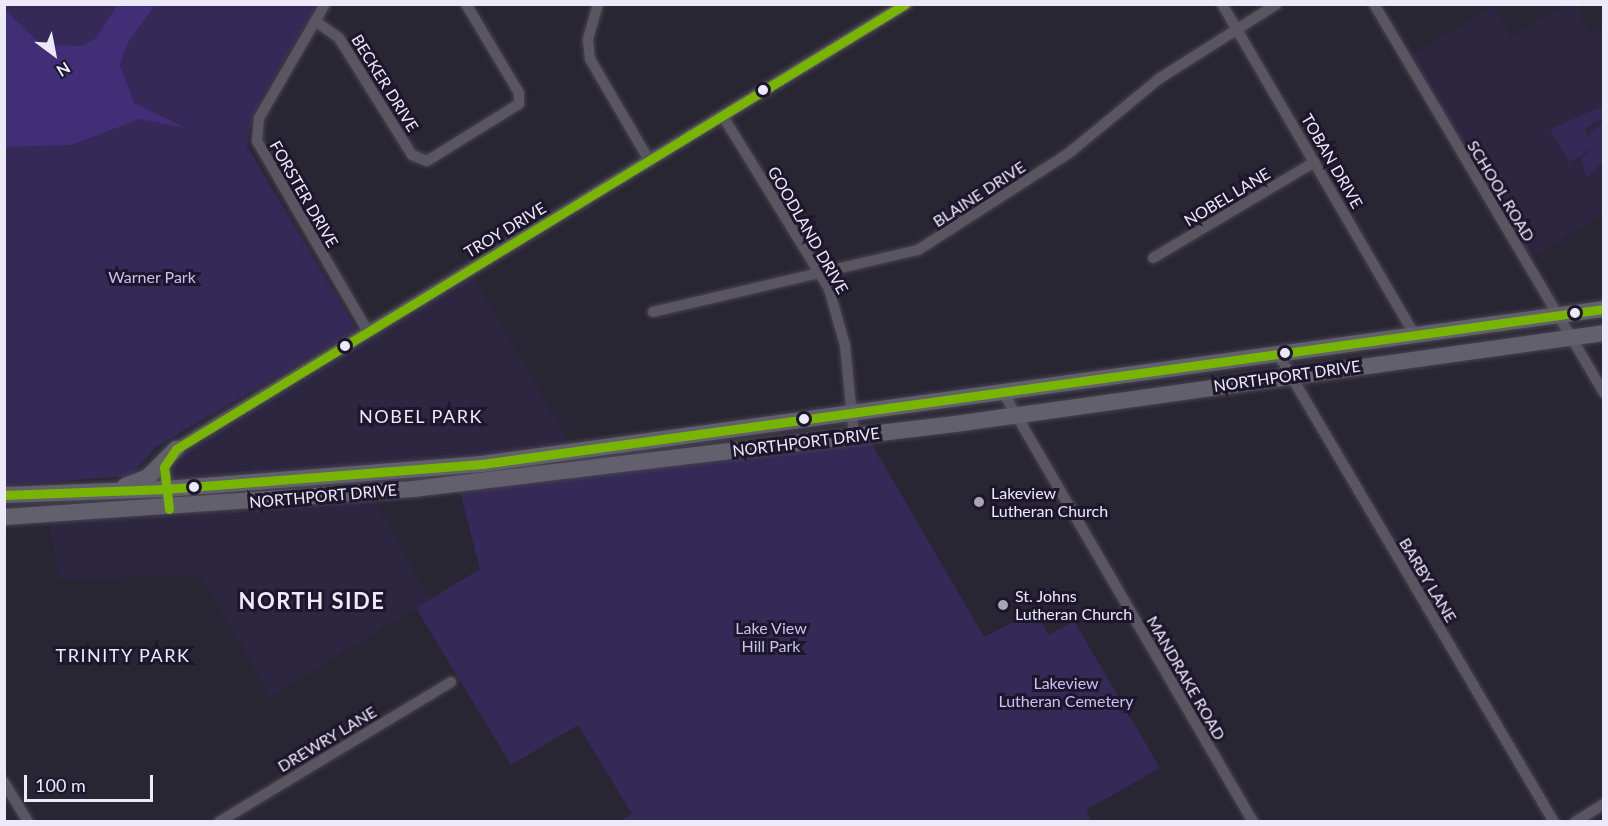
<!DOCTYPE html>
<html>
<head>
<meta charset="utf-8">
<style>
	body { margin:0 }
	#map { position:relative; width:1608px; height:826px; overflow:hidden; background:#292633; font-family:Lato,sans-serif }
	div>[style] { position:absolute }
	.built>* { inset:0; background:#2c2641 }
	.green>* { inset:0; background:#352957 }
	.water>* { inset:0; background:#422d77 }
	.roads { filter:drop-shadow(0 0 2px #46444f) drop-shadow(0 0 2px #46444f) }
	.minor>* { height:10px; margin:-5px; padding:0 5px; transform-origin:5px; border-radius:5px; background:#595661 }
	.tertiary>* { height:12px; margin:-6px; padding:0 6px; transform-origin:6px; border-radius:6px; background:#595661 }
	.primary>* { height:16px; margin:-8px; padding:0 8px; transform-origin:8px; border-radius:8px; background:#63606d }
	.bus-1>* { height:9px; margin:-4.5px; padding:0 4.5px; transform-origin:4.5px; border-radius:4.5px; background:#78b500 }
	.dots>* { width:16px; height:16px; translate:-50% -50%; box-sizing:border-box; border:3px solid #1c172d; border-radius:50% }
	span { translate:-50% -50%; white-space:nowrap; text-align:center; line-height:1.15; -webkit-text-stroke:6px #1c172d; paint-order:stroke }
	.street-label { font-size:16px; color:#eceaf9 }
	.park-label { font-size:16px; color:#c9c1ef }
	.poi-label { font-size:16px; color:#eceaf9 }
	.left { translate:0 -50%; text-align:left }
	.neighbourhood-label { font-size:18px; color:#eceaf9; letter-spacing:1.5px }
	.district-label { font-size:22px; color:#eceaf9; font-weight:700; letter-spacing:1.5px }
	.frame { position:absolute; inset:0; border:6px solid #eceaf9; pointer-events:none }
	.north { position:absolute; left:24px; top:24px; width:60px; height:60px; -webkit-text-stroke:4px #1c172d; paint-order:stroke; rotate:148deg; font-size:16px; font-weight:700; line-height:24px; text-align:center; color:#eceaf9 }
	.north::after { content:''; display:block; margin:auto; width:21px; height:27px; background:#eceaf9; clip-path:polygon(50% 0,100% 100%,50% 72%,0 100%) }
	.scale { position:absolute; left:24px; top:775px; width:129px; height:27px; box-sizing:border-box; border:3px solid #eceaf9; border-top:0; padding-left:8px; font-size:18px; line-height:21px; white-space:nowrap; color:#eceaf9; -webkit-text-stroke:4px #1c172d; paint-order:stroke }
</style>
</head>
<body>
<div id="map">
	<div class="built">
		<div style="clip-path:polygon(1494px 5px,1512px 36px,1562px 6px,1578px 6px,1588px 34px,1603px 28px,1603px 214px,1526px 262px,1406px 59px)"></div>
		<div style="clip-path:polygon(470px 270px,575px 451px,166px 489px,164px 463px)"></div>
		<div style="clip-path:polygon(371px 492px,430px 600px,270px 697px,200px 575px,58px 580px,49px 517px)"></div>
	</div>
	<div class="green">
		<div style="clip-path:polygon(5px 5px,316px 5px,252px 116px,247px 146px,357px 330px,156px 447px,131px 476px,5px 485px)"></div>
		<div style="clip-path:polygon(1603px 106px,1603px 118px,1584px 129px,1590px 139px,1591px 131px,1603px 124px,1603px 162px,1587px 177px,1581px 159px,1594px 148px,1569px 162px,1550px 129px)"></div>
		<div style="clip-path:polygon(869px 439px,984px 637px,1035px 611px,1049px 635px,1074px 621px,1160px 768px,1086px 810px,1092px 821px,619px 821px,632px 814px,578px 725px,511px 765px,416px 608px,480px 569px,460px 491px)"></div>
	</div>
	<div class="water">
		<div style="clip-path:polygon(118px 4px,155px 5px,128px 42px,120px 65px,134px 103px,186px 128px,140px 119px,71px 145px,5px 147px,5px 10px,42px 45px,82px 46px,96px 38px)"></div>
	</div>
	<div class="roads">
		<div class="minor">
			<div style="left:325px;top:4px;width:132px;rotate:120.1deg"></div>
			<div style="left:259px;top:118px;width:23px;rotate:95deg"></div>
			<div style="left:257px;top:141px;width:221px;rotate:59.8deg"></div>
			<div style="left:598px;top:4px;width:37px;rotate:106deg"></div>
			<div style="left:588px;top:40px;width:19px;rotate:84deg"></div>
			<div style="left:590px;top:59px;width:119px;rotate:59.8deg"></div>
			<div style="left:1222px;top:4px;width:383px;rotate:59.8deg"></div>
			<div style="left:1374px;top:4px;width:452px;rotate:59.4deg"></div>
			<div style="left:315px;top:21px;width:29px;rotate:35deg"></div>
			<div style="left:339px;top:38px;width:138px;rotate:58deg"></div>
			<div style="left:412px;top:155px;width:16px;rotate:22deg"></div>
			<div style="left:427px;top:161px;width:108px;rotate:-31.8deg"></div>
			<div style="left:519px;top:104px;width:11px;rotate:-90deg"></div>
			<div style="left:519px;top:93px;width:104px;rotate:-120.8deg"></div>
			<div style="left:724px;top:118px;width:201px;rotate:58.4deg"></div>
			<div style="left:829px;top:289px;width:58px;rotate:74.1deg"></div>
			<div style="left:845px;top:345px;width:92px;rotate:84.4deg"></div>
			<div style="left:1153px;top:258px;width:188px;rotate:-30.7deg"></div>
			<div style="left:653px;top:312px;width:272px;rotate:-13.2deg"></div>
			<div style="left:918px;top:250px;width:179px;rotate:-32.7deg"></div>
			<div style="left:1069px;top:153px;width:118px;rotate:-39.5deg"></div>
			<div style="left:1160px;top:78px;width:138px;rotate:-32.3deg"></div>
			<div style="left:1278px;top:354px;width:543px;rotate:59.47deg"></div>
			<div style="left:1004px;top:394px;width:495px;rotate:59.8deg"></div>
			<div style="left:4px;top:782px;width:47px;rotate:59deg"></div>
			<div style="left:219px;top:822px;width:271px;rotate:-31.1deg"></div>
			<div style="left:1575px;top:822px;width:34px;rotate:-32deg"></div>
		</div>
		<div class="tertiary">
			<div style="left:168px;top:497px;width:30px;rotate:-98deg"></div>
			<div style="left:164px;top:467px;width:22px;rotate:-56deg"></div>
			<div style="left:176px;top:449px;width:855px;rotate:-31.37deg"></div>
		</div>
		<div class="primary">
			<div style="left:125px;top:486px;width:25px;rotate:-21deg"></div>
			<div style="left:148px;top:477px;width:40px;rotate:-45deg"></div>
			<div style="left:4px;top:495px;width:161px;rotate:-2.1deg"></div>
			<div style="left:165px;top:489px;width:318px;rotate:-4.5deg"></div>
			<div style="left:482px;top:464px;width:1133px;rotate:-7.87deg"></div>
			<div style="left:4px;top:517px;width:410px;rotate:-3.9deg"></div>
			<div style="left:413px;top:489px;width:546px;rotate:-6.84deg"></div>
			<div style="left:955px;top:424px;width:655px;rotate:-7.98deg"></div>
		</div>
	</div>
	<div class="bus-1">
		<div style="left:4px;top:495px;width:161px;rotate:-2.1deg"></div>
		<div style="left:165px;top:489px;width:318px;rotate:-4.5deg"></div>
		<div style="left:482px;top:464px;width:1133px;rotate:-7.87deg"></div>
		<div style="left:169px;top:509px;width:42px;rotate:-96.8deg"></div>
		<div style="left:164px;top:467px;width:22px;rotate:-56deg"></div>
		<div style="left:176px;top:449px;width:854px;rotate:-31.4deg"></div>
	</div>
	<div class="dots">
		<div style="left:763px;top:90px;background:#eceaf9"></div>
		<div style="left:1575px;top:313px;background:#eceaf9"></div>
		<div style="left:345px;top:346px;background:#eceaf9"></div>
		<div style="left:1285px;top:353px;background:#eceaf9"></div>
		<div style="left:804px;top:419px;background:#eceaf9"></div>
		<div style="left:194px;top:487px;background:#eceaf9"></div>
		<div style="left:979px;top:502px;background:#a8a5b4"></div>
		<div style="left:1003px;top:605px;background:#a8a5b4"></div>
	</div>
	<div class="street-label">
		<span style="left:385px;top:83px;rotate:58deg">BECKER DRIVE</span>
		<span style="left:1332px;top:161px;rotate:60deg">TOBAN DRIVE</span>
		<span style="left:1501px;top:191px;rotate:59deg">SCHOOL ROAD</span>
		<span style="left:304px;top:194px;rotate:60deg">FORSTER DRIVE</span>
		<span style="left:979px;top:194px;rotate:-33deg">BLAINE DRIVE</span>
		<span style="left:1227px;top:197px;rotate:-31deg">NOBEL LANE</span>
		<span style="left:505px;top:230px;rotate:-31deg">TROY DRIVE</span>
		<span style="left:808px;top:230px;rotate:60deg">GOODLAND DRIVE</span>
		<span style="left:1287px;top:376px;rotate:-8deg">NORTHPORT DRIVE</span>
		<span style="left:806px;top:442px;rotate:-7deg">NORTHPORT DRIVE</span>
		<span style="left:323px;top:496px;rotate:-5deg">NORTHPORT DRIVE</span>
		<span style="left:1428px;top:580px;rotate:59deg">BARBY LANE</span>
		<span style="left:1186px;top:678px;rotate:60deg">MANDRAKE ROAD</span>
		<span style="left:327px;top:739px;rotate:-31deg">DREWRY LANE</span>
	</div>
	<div class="park-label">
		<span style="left:152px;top:277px">Warner Park</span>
		<span style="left:771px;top:637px">Lake View<br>Hill Park</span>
		<span style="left:1066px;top:692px">Lakeview<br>Lutheran Cemetery</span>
	</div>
	<div class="poi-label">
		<span class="left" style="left:991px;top:502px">Lakeview<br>Lutheran Church</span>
		<span class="left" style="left:1015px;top:605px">St. Johns<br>Lutheran Church</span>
	</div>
	<div class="neighbourhood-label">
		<span style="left:421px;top:416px">NOBEL PARK</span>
		<span style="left:123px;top:655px">TRINITY PARK</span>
	</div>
	<div class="district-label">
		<span style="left:312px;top:601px">NORTH SIDE</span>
	</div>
	<div class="frame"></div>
	<div class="north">N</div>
	<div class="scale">100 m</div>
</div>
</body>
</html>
